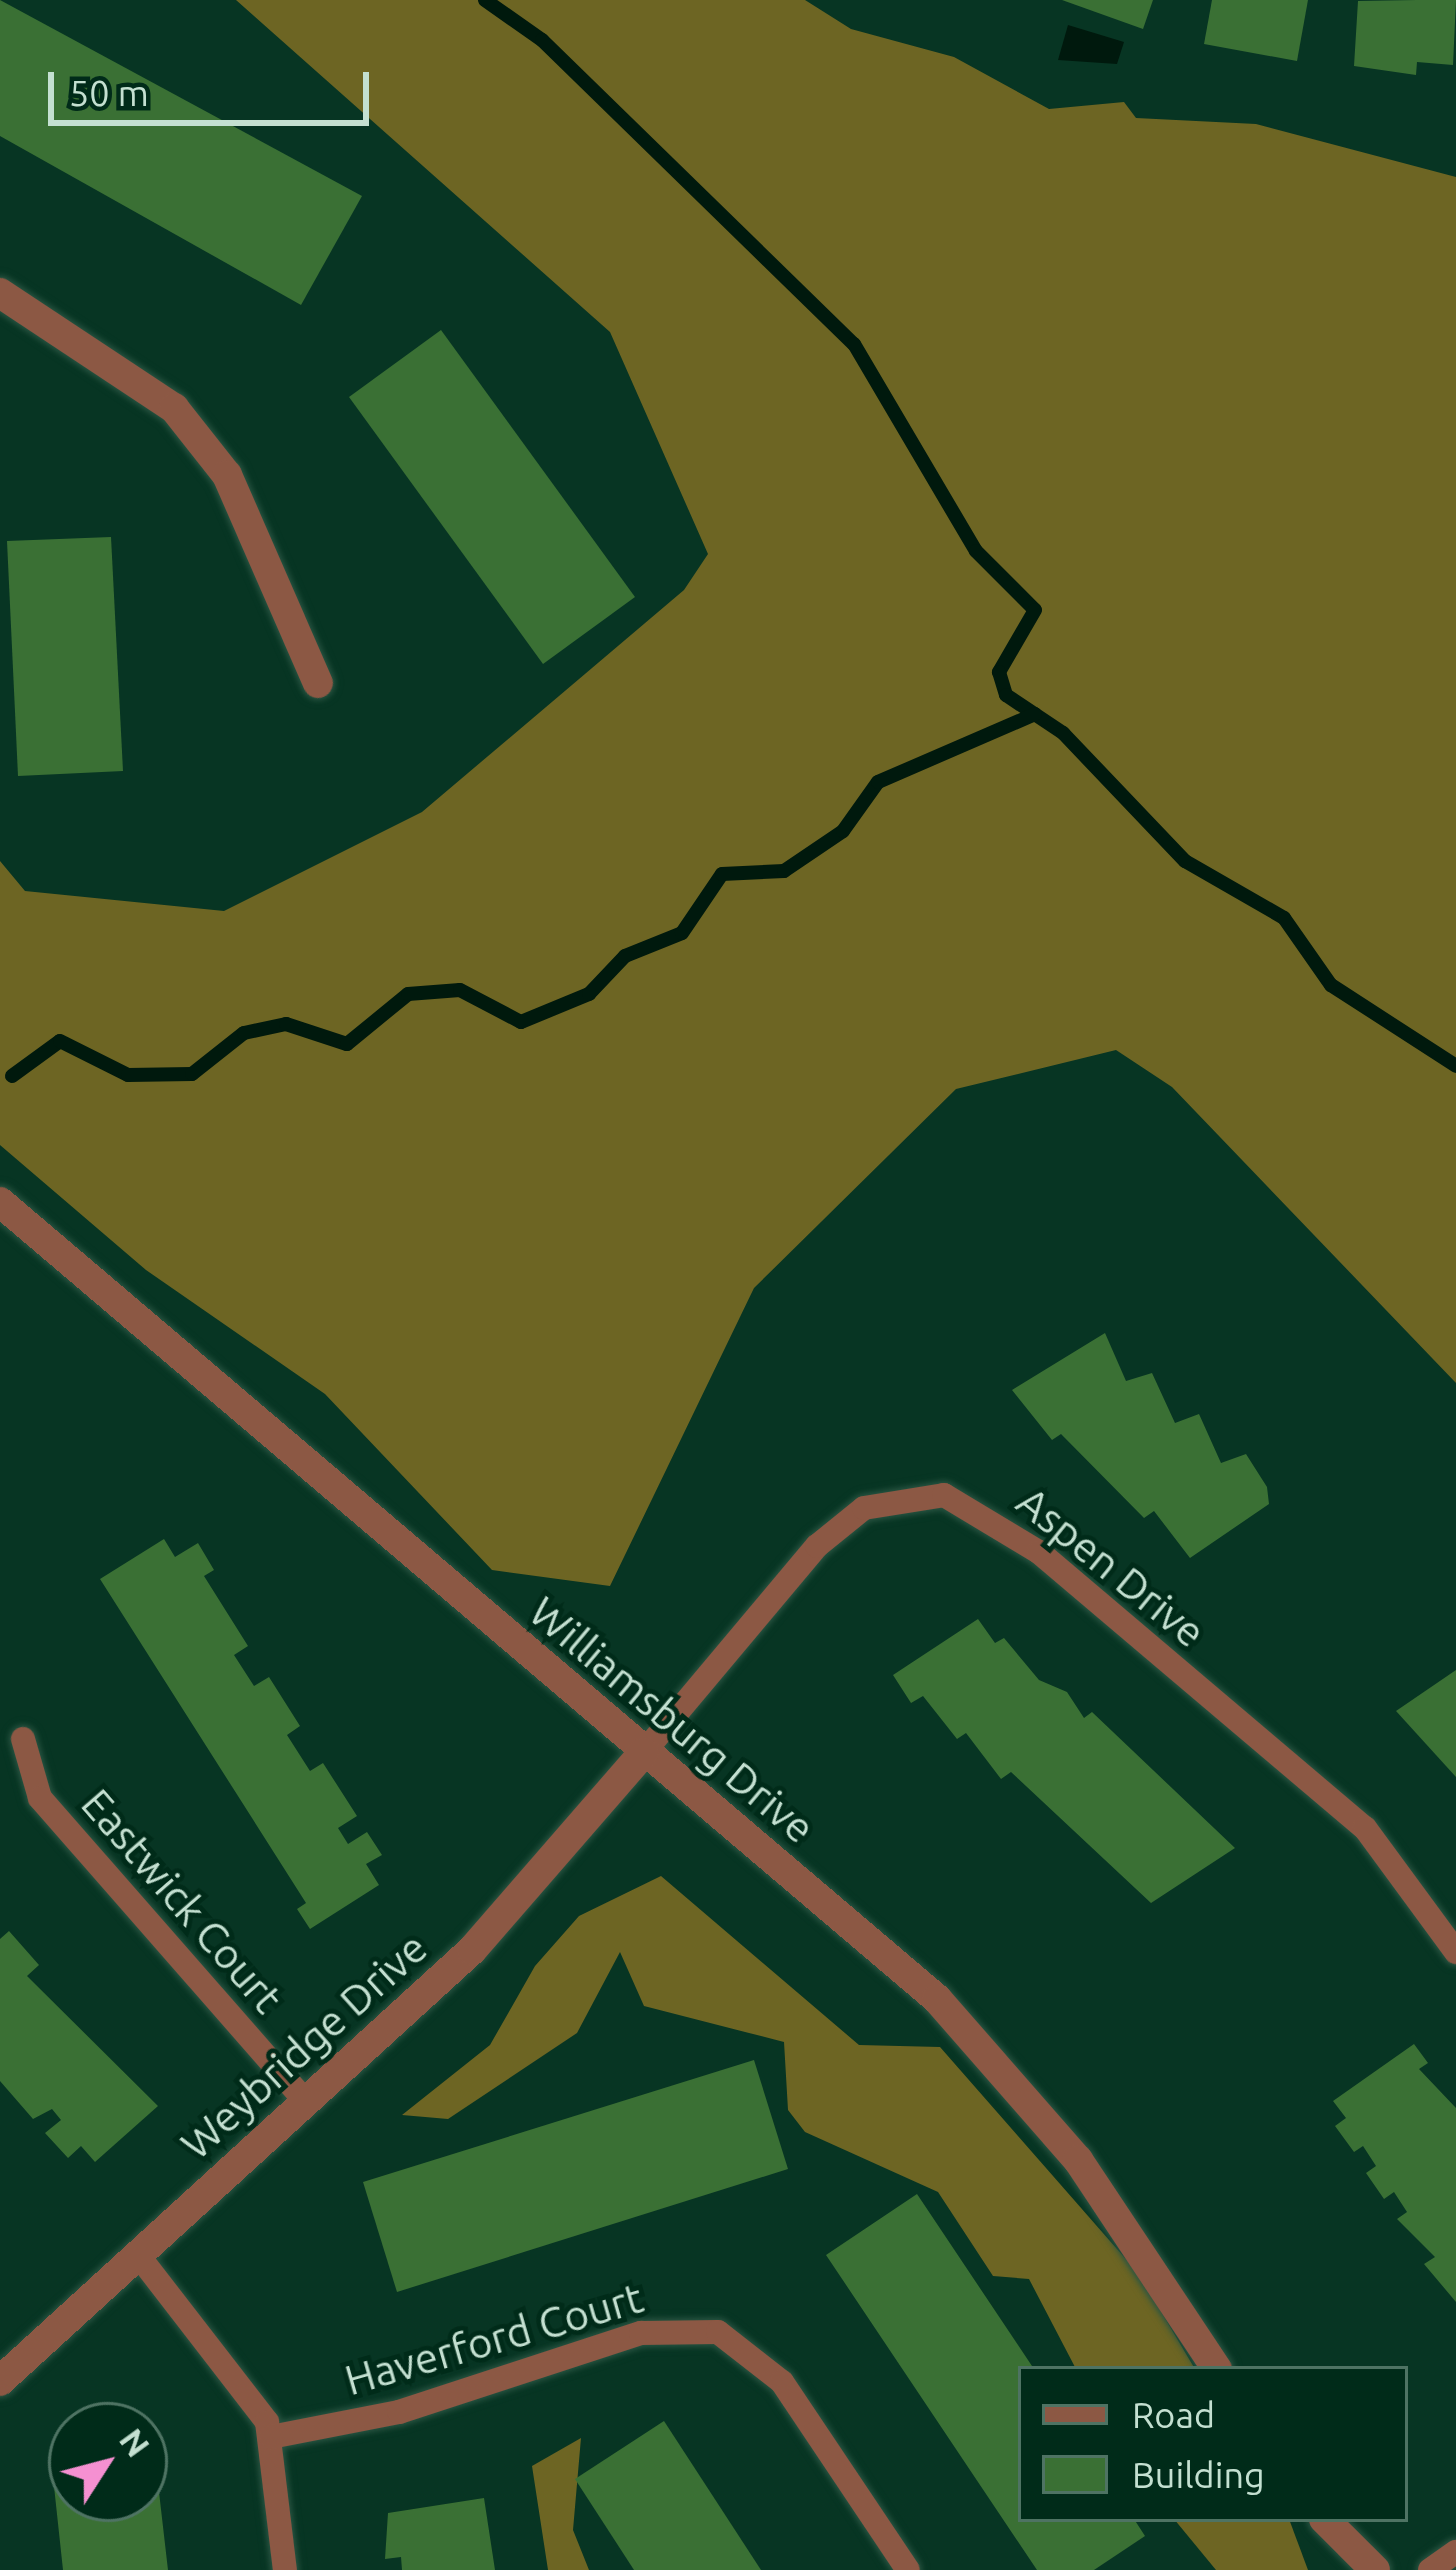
<!DOCTYPE html>
<html>
<head>
<meta charset="utf-8">
<style>
	body { margin:0 }
	#map { position:relative; width:1456px; height:2570px; overflow:hidden; background:#073523; font-family:Ubuntu,sans-serif }
	div>[style] { position:absolute }
	.forest>* { inset:0; background:#6d6523 }
	.water>* { inset:0; background:#00190d }
	.stream>* { height:14px; margin:-7px; padding:0 7px; transform-origin:7px; border-radius:7px; background:#00190d }
	.building>* { inset:0; background:#3a7034 }
	.roads { filter:drop-shadow(0 0 3px #295442) drop-shadow(0 0 3px #295442) }
	.lane>* { height:24px; margin:-12px; padding:0 12px; transform-origin:12px; border-radius:12px; background:#8c5844 }
	.street>* { height:30px; margin:-15px; padding:0 15px; transform-origin:15px; border-radius:15px; background:#8c5844 }
	span { translate:-50% -50%; white-space:nowrap; text-align:center; line-height:1.15; -webkit-text-stroke:10px #002b19; paint-order:stroke }
	.street-label { font-size:42px; color:#c4e0d1 }
	.legend { position:absolute; left:1018px; top:2366px; width:390px; height:156px; box-sizing:border-box; background:#002b19; border:3px solid #4e7363; margin:0; padding:15px 21px; list-style:none; font-size:36px; color:#c4e0d1 }
	.legend li { display:flex; align-items:center; gap:24px; height:60px }
	.legend b { width:60px; border:3px solid #4e7363 }
	.north { position:absolute; left:48px; top:2402px; width:120px; height:120px; box-sizing:border-box; background:#002b19; border:3px solid #4e7363; border-radius:50%; rotate:54deg; font-size:33px; font-weight:700; line-height:48px; text-align:center; color:#c4e0d1 }
	.north::after { content:''; display:block; margin:auto; width:42px; height:54px; background:#f590d1; clip-path:polygon(50% 0,100% 100%,50% 72%,0 100%) }
	.scale { position:absolute; left:48px; top:72px; width:321px; height:54px; box-sizing:border-box; border:6px solid #c4e0d1; border-top:0; padding-left:15px; font-size:36px; line-height:42px; white-space:nowrap; color:#c4e0d1; -webkit-text-stroke:9px #002b19; paint-order:stroke }
</style>
</head>
<body>
<div id="map">
	<div class="forest">
		<div style="clip-path:polygon(236px 0,805px 0,851px 29px,954px 57px,1049px 109px,1124px 102px,1136px 118px,1256px 124px,1456px 177px,1456px 1383px,1172px 1087px,1116px 1050px,956px 1089px,754px 1288px,610px 1586px,492px 1570px,325px 1394px,146px 1270px,0 1145px,0 861px,25px 891px,224px 911px,422px 812px,684px 590px,708px 554px,610px 332px)"></div>
		<div style="clip-path:polygon(661px 1876px,859px 2045px,940px 2047px,1138px 2273px,1195px 2369px,1076px 2369px,1029px 2279px,993px 2276px,938px 2192px,805px 2132px,788px 2110px,784px 2042px,644px 2006px,620px 1952px,577px 2033px,448px 2119px,402px 2115px,490px 2045px,535px 1966px,579px 1916px)"></div>
		<div style="clip-path:polygon(581px 2438px,573px 2530px,589px 2570px,548px 2570px,532px 2466px)"></div>
		<div style="clip-path:polygon(1174px 2519px,1289px 2519px,1308px 2570px,1216px 2570px)"></div>
	</div>
	<div class="water">
		<div style="clip-path:polygon(1068px 25px,1124px 42px,1117px 64px,1058px 60px)"></div>
	</div>
	<div class="stream">
		<div style="left:485px;top:0;width:70px;rotate:35.1deg"></div>
		<div style="left:542px;top:40px;width:436px;rotate:44.3deg"></div>
		<div style="left:854px;top:344px;width:240px;rotate:59.5deg"></div>
		<div style="left:976px;top:551px;width:83px;rotate:45deg"></div>
		<div style="left:1035px;top:610px;width:72px;rotate:120.1deg"></div>
		<div style="left:999px;top:672px;width:24px;rotate:73deg"></div>
		<div style="left:1006px;top:695px;width:69px;rotate:33.7deg"></div>
		<div style="left:1063px;top:733px;width:177px;rotate:46.4deg"></div>
		<div style="left:1185px;top:861px;width:114px;rotate:29.9deg"></div>
		<div style="left:1284px;top:918px;width:82px;rotate:55deg"></div>
		<div style="left:1331px;top:985px;width:149px;rotate:32.9deg"></div>
		<div style="left:12px;top:1076px;width:59px;rotate:-36.1deg"></div>
		<div style="left:60px;top:1041px;width:76px;rotate:26.6deg"></div>
		<div style="left:128px;top:1075px;width:64px;rotate:-0.9deg"></div>
		<div style="left:192px;top:1074px;width:66px;rotate:-38.3deg"></div>
		<div style="left:244px;top:1033px;width:43px;rotate:-12.1deg"></div>
		<div style="left:286px;top:1024px;width:64px;rotate:18.2deg"></div>
		<div style="left:347px;top:1044px;width:79px;rotate:-39.3deg"></div>
		<div style="left:408px;top:994px;width:52px;rotate:-4.4deg"></div>
		<div style="left:460px;top:990px;width:69px;rotate:27.7deg"></div>
		<div style="left:521px;top:1022px;width:74px;rotate:-22.4deg"></div>
		<div style="left:589px;top:994px;width:52px;rotate:-46.5deg"></div>
		<div style="left:625px;top:956px;width:61px;rotate:-22deg"></div>
		<div style="left:682px;top:933px;width:71px;rotate:-55.9deg"></div>
		<div style="left:722px;top:874px;width:62px;rotate:-2.8deg"></div>
		<div style="left:784px;top:871px;width:71px;rotate:-34.1deg"></div>
		<div style="left:843px;top:831px;width:60px;rotate:-54.5deg"></div>
		<div style="left:878px;top:782px;width:171px;rotate:-23.4deg"></div>
	</div>
	<div class="building">
		<div style="clip-path:polygon(0 0,362px 196px,301px 305px,0 136px)"></div>
		<div style="clip-path:polygon(1062px 0,1153px 0,1143px 29px)"></div>
		<div style="clip-path:polygon(1212px 0,1308px 0,1297px 61px,1204px 44px)"></div>
		<div style="clip-path:polygon(1417px 0,1456px 0,1453px 65px,1417px 62px,1416px 75px,1354px 66px,1358px 1px)"></div>
		<div style="clip-path:polygon(441px 330px,635px 597px,543px 664px,349px 397px)"></div>
		<div style="clip-path:polygon(111px 537px,123px 771px,18px 776px,7px 541px)"></div>
		<div style="clip-path:polygon(1105px 1333px,1126px 1381px,1152px 1373px,1175px 1423px,1199px 1414px,1221px 1463px,1246px 1454px,1267px 1487px,1269px 1504px,1190px 1558px,1154px 1511px,1144px 1518px,1061px 1434px,1052px 1440px,1012px 1390px)"></div>
		<div style="clip-path:polygon(164px 1539px,175px 1557px,198px 1543px,214px 1570px,204px 1576px,248px 1646px,234px 1655px,254px 1686px,269px 1677px,300px 1726px,287px 1735px,310px 1771px,323px 1763px,357px 1816px,338px 1828px,348px 1844px,367px 1832px,382px 1855px,366px 1864px,379px 1885px,310px 1929px,297px 1909px,306px 1903px,100px 1579px)"></div>
		<div style="clip-path:polygon(978px 1619px,995px 1643px,1004px 1638px,1039px 1680px,1067px 1692px,1084px 1718px,1092px 1712px,1235px 1848px,1151px 1903px,1011px 1772px,1001px 1779px,966px 1733px,957px 1739px,923px 1696px,911px 1703px,893px 1675px)"></div>
		<div style="clip-path:polygon(1456px 1670px,1456px 1777px,1396px 1711px)"></div>
		<div style="clip-path:polygon(9px 1931px,39px 1965px,27px 1976px,158px 2106px,95px 2162px,81px 2146px,68px 2158px,45px 2133px,61px 2120px,52px 2109px,33px 2119px,0 2081px,0 1939px)"></div>
		<div style="clip-path:polygon(1414px 2044px,1428px 2063px,1419px 2069px,1456px 2108px,1456px 2302px,1424px 2264px,1435px 2257px,1397px 2219px,1407px 2212px,1394px 2192px,1384px 2199px,1366px 2173px,1376px 2166px,1363px 2146px,1354px 2152px,1335px 2126px,1346px 2118px,1333px 2101px)"></div>
		<div style="clip-path:polygon(754px 2060px,788px 2169px,397px 2292px,363px 2182px)"></div>
		<div style="clip-path:polygon(917px 2194px,1034px 2369px,1021px 2369px,1021px 2519px,1134px 2519px,1145px 2536px,1094px 2570px,1037px 2570px,826px 2255px)"></div>
		<div style="clip-path:polygon(664px 2421px,761px 2570px,634px 2570px,575px 2479px)"></div>
		<div style="clip-path:polygon(156px 2466px,168px 2570px,63px 2570px,53px 2477px,72px 2475px,72px 2498px,144px 2498px,144px 2468px)"></div>
		<div style="clip-path:polygon(484px 2498px,495px 2570px,402px 2570px,401px 2557px,385px 2559px,388px 2513px)"></div>
	</div>
	<div class="roads">
		<div class="lane">
			<div style="left:23px;top:1739px;width:61px;rotate:73.9deg"></div>
			<div style="left:40px;top:1798px;width:403px;rotate:48.8deg"></div>
			<div style="left:644px;top:1752px;width:269px;rotate:-50deg"></div>
			<div style="left:817px;top:1546px;width:60px;rotate:-39deg"></div>
			<div style="left:864px;top:1508px;width:81px;rotate:-9.2deg"></div>
			<div style="left:944px;top:1495px;width:111px;rotate:31deg"></div>
			<div style="left:1039px;top:1552px;width:427px;rotate:40.3deg"></div>
			<div style="left:1365px;top:1828px;width:154px;rotate:53.7deg"></div>
			<div style="left:138px;top:2255px;width:211px;rotate:52.3deg"></div>
			<div style="left:267px;top:2422px;width:149px;rotate:83.1deg"></div>
			<div style="left:271px;top:2437px;width:130px;rotate:-11.1deg"></div>
			<div style="left:399px;top:2412px;width:255px;rotate:-18.1deg"></div>
			<div style="left:641px;top:2333px;width:77px;rotate:-0.7deg"></div>
			<div style="left:718px;top:2332px;width:81px;rotate:38deg"></div>
			<div style="left:782px;top:2382px;width:226px;rotate:56.2deg"></div>
			<div style="left:1430px;top:2570px;width:32px;rotate:-35deg"></div>
		</div>
		<div class="street">
			<div style="left:0;top:293px;width:209px;rotate:33.5deg"></div>
			<div style="left:174px;top:408px;width:85px;rotate:51.7deg"></div>
			<div style="left:227px;top:475px;width:227px;rotate:66.4deg"></div>
			<div style="left:0;top:1202px;width:1230px;rotate:40.38deg"></div>
			<div style="left:937px;top:1999px;width:214px;rotate:48.8deg"></div>
			<div style="left:1078px;top:2160px;width:251px;rotate:56.4deg"></div>
			<div style="left:0;top:2381px;width:639px;rotate:-42.4deg"></div>
			<div style="left:472px;top:1950px;width:262px;rotate:-49deg"></div>
			<div style="left:1324px;top:2519px;width:72px;rotate:45deg"></div>
		</div>
	</div>
	<div class="street-label">
		<span style="left:1111px;top:1567px;rotate:39deg">Aspen Drive</span>
		<span style="left:672px;top:1720px;rotate:40deg">Williamsburg Drive</span>
		<span style="left:182px;top:1901px;rotate:49deg">Eastwick Court</span>
		<span style="left:304px;top:2046px;rotate:-42deg">Weybridge Drive</span>
		<span style="left:494px;top:2339px;rotate:-16deg">Haverford Court</span>
	</div>
	<ul class="legend">
	<li><b style="height:15px;background:#8c5844"></b>Road</li>
	<li><b style="height:33px;background:#3a7034"></b>Building</li>
	</ul>
	<div class="north">N</div>
	<div class="scale">50 m</div>
</div>
</body>
</html>
